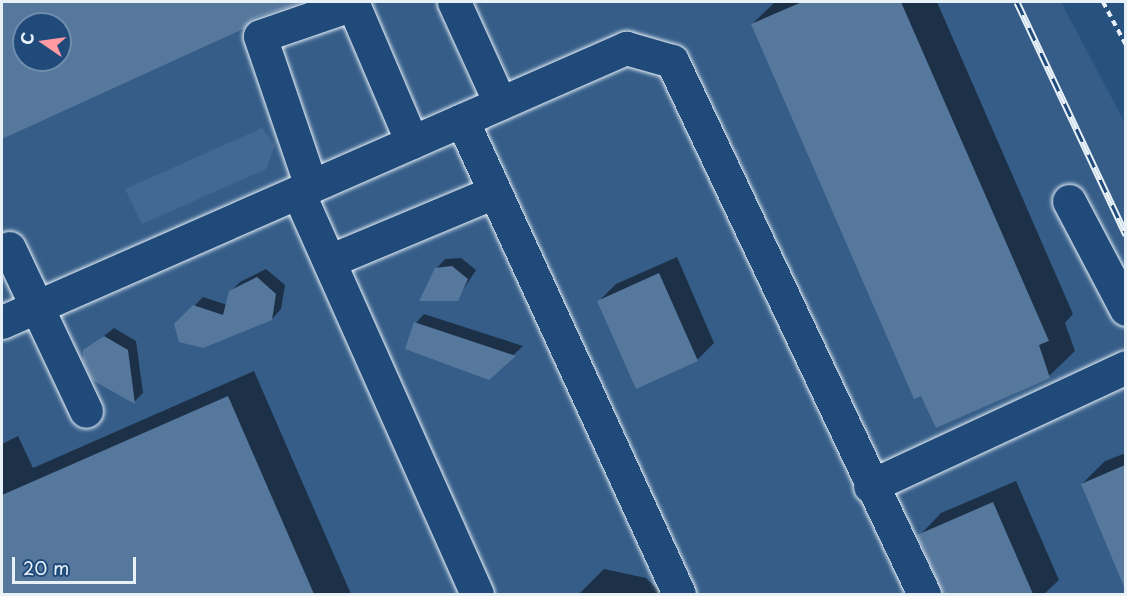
<!DOCTYPE html>
<html>
<head>
<meta charset="utf-8">
<style>
	body { margin:0 }
	#map { position:relative; width:1127px; height:596px; overflow:hidden; background:#27517f; font-family:"Playpen Sans",sans-serif }
	div>[style] { position:absolute }
	.built>* { inset:0; background:#355d88 }
	.green>* { inset:0; background:#436891 }
	.shadow>* { inset:0; background:#0007 }
	.building>* { inset:0; background:#57789d }
	.path>* { height:4px; margin-top:-2px; transform-origin:0; background:repeating-linear-gradient(90deg,#e8f1f8 0 6px,transparent 0 10.5px) }
	.roads { filter:drop-shadow(0 0 2px #e8f1f8) drop-shadow(0 0 2px #e8f1f8) }
	.minor>* { height:33px; margin:-16.5px; padding:0 16.5px; transform-origin:16.5px; border-radius:16.5px; background:#1f4a7a }
	.rail>* { height:7px; margin-top:-3.5px; transform-origin:0; background:repeating-linear-gradient(90deg,#1f4a7a 0 14px,#e8f1f8 0 28px); box-sizing:border-box; border-block:2px solid #e8f1f8 }
	span { translate:-50% -50%; white-space:nowrap; text-align:center; line-height:1.15; -webkit-text-stroke:4.5px #1f4a7a; paint-order:stroke }
	.frame { position:absolute; inset:0; border:3px solid #e8f1f8; pointer-events:none }
	.north { position:absolute; left:12px; top:12px; width:60px; height:60px; box-sizing:border-box; background:#1f4a7a; border:2px solid #6f8dac; border-radius:50%; rotate:283deg; font-size:16px; font-weight:700; line-height:24px; text-align:center; color:#e8f1f8 }
	.north::after { content:''; display:block; margin:auto; width:21px; height:27px; background:#ff9aa2; clip-path:polygon(50% 0,100% 100%,50% 72%,0 100%) }
	.scale { position:absolute; left:12px; top:557px; width:124px; height:27px; box-sizing:border-box; border:3px solid #e8f1f8; border-top:0; padding-left:8px; font-size:18px; line-height:21px; white-space:nowrap; color:#e8f1f8; -webkit-text-stroke:4px #1f4a7a; paint-order:stroke }
</style>
</head>
<body>
<div id="map">
	<div class="built">
		<div style="clip-path:polygon(evenodd,2px 2px,1061px 2px,1125px 123px,1125px 594px,2px 594px,2px 2px,24px 24px,60px 24px,60px 60px,24px 60px,24px 24px)"></div>
	</div>
	<div class="green">
		<div style="clip-path:polygon(262px 128px,275px 145px,266px 169px,142px 224px,125px 189px)"></div>
	</div>
	<div class="shadow">
		<div style="clip-path:polygon(evenodd,2px 2px,298px 2px,253px 17px,242px 28px,2px 137px,2px 2px,24px 24px,60px 24px,60px 60px,24px 60px,24px 24px)"></div>
		<div style="clip-path:polygon(775px 2px,937px 2px,1073px 314px,1065px 323px,1075px 351px,1049px 376px,922px 394px,752px 24px)"></div>
		<div style="clip-path:polygon(677px 257px,714px 343px,697px 360px,599px 301px,616px 284px)"></div>
		<div style="clip-path:polygon(461px 258px,476px 270px,457px 299px,436px 269px,445px 259px)"></div>
		<div style="clip-path:polygon(266px 269px,285px 285px,281px 309px,272px 319px,176px 325px,203px 297px,227px 305px,231px 291px,240px 282px)"></div>
		<div style="clip-path:polygon(424px 314px,523px 346px,489px 378px,416px 323px)"></div>
		<div style="clip-path:polygon(114px 328px,136px 341px,143px 393px,134px 402px,85px 351px)"></div>
		<div style="clip-path:polygon(254px 371px,351px 594px,2px 594px,2px 444px,18px 436px,33px 468px)"></div>
		<div style="clip-path:polygon(1126px 453px,1126px 585px,1082px 484px,1105px 461px)"></div>
		<div style="clip-path:polygon(1016px 481px,1059px 580px,1044px 594px,943px 594px,919px 536px,941px 513px)"></div>
		<div style="clip-path:polygon(604px 569px,646px 578px,662px 594px,579px 594px)"></div>
	</div>
	<div class="building">
		<div style="clip-path:polygon(evenodd,2px 2px,303px 2px,254px 18px,243px 29px,2px 139px,2px 2px,24px 24px,60px 24px,60px 60px,24px 60px,24px 24px)"></div>
		<div style="clip-path:polygon(802px 2px,901px 2px,1049px 341px,1039px 345px,1050px 378px,936px 428px,921px 396px,914px 399px,751px 24px)"></div>
		<div style="clip-path:polygon(452px 266px,468px 279px,458px 301px,419px 301px,435px 268px)"></div>
		<div style="clip-path:polygon(659px 273px,698px 361px,636px 389px,597px 301px)"></div>
		<div style="clip-path:polygon(257px 277px,276px 294px,272px 320px,203px 348px,179px 342px,174px 324px,193px 305px,223px 315px,229px 291px)"></div>
		<div style="clip-path:polygon(414px 322px,516px 356px,489px 380px,405px 349px)"></div>
		<div style="clip-path:polygon(104px 336px,128px 350px,135px 404px,92px 380px,83px 361px,83px 350px)"></div>
		<div style="clip-path:polygon(228px 396px,314px 594px,2px 594px,2px 495px)"></div>
		<div style="clip-path:polygon(1125px 465px,1125px 589px,1081px 484px)"></div>
		<div style="clip-path:polygon(993px 502px,1033px 594px,943px 594px,917px 535px)"></div>
	</div>
	<div class="path">
		<div style="left:1103px;top:2px;width:49px;rotate:61.9deg"></div>
	</div>
	<div class="roads">
		<div class="minor">
			<div style="left:454px;top:2px;width:111px;rotate:65.5deg"></div>
			<div style="left:462px;top:120px;width:521px;rotate:65.4deg"></div>
			<div style="left:311px;top:186px;width:158px;rotate:-108.8deg"></div>
			<div style="left:260px;top:36px;width:98px;rotate:-19deg"></div>
			<div style="left:353px;top:4px;width:150px;rotate:66.9deg"></div>
			<div style="left:298px;top:192px;width:440px;rotate:66deg"></div>
			<div style="left:1069px;top:201px;width:122px;rotate:62.2deg"></div>
			<div style="left:9px;top:248px;width:180px;rotate:64.7deg"></div>
			<div style="left:329px;top:261px;width:179px;rotate:-22.7deg"></div>
			<div style="left:2px;top:322px;width:682px;rotate:-23.71deg"></div>
			<div style="left:626px;top:48px;width:48px;rotate:15.8deg"></div>
			<div style="left:672px;top:61px;width:590px;rotate:64.7deg"></div>
			<div style="left:870px;top:486px;width:282px;rotate:-24.9deg"></div>
		</div>
	</div>
	<div class="rail">
		<div style="left:1017px;top:2px;width:257px;rotate:64.9deg"></div>
	</div>
	<div class="frame"></div>
	<div class="north">С</div>
	<div class="scale">20 m</div>
</div>
</body>
</html>
